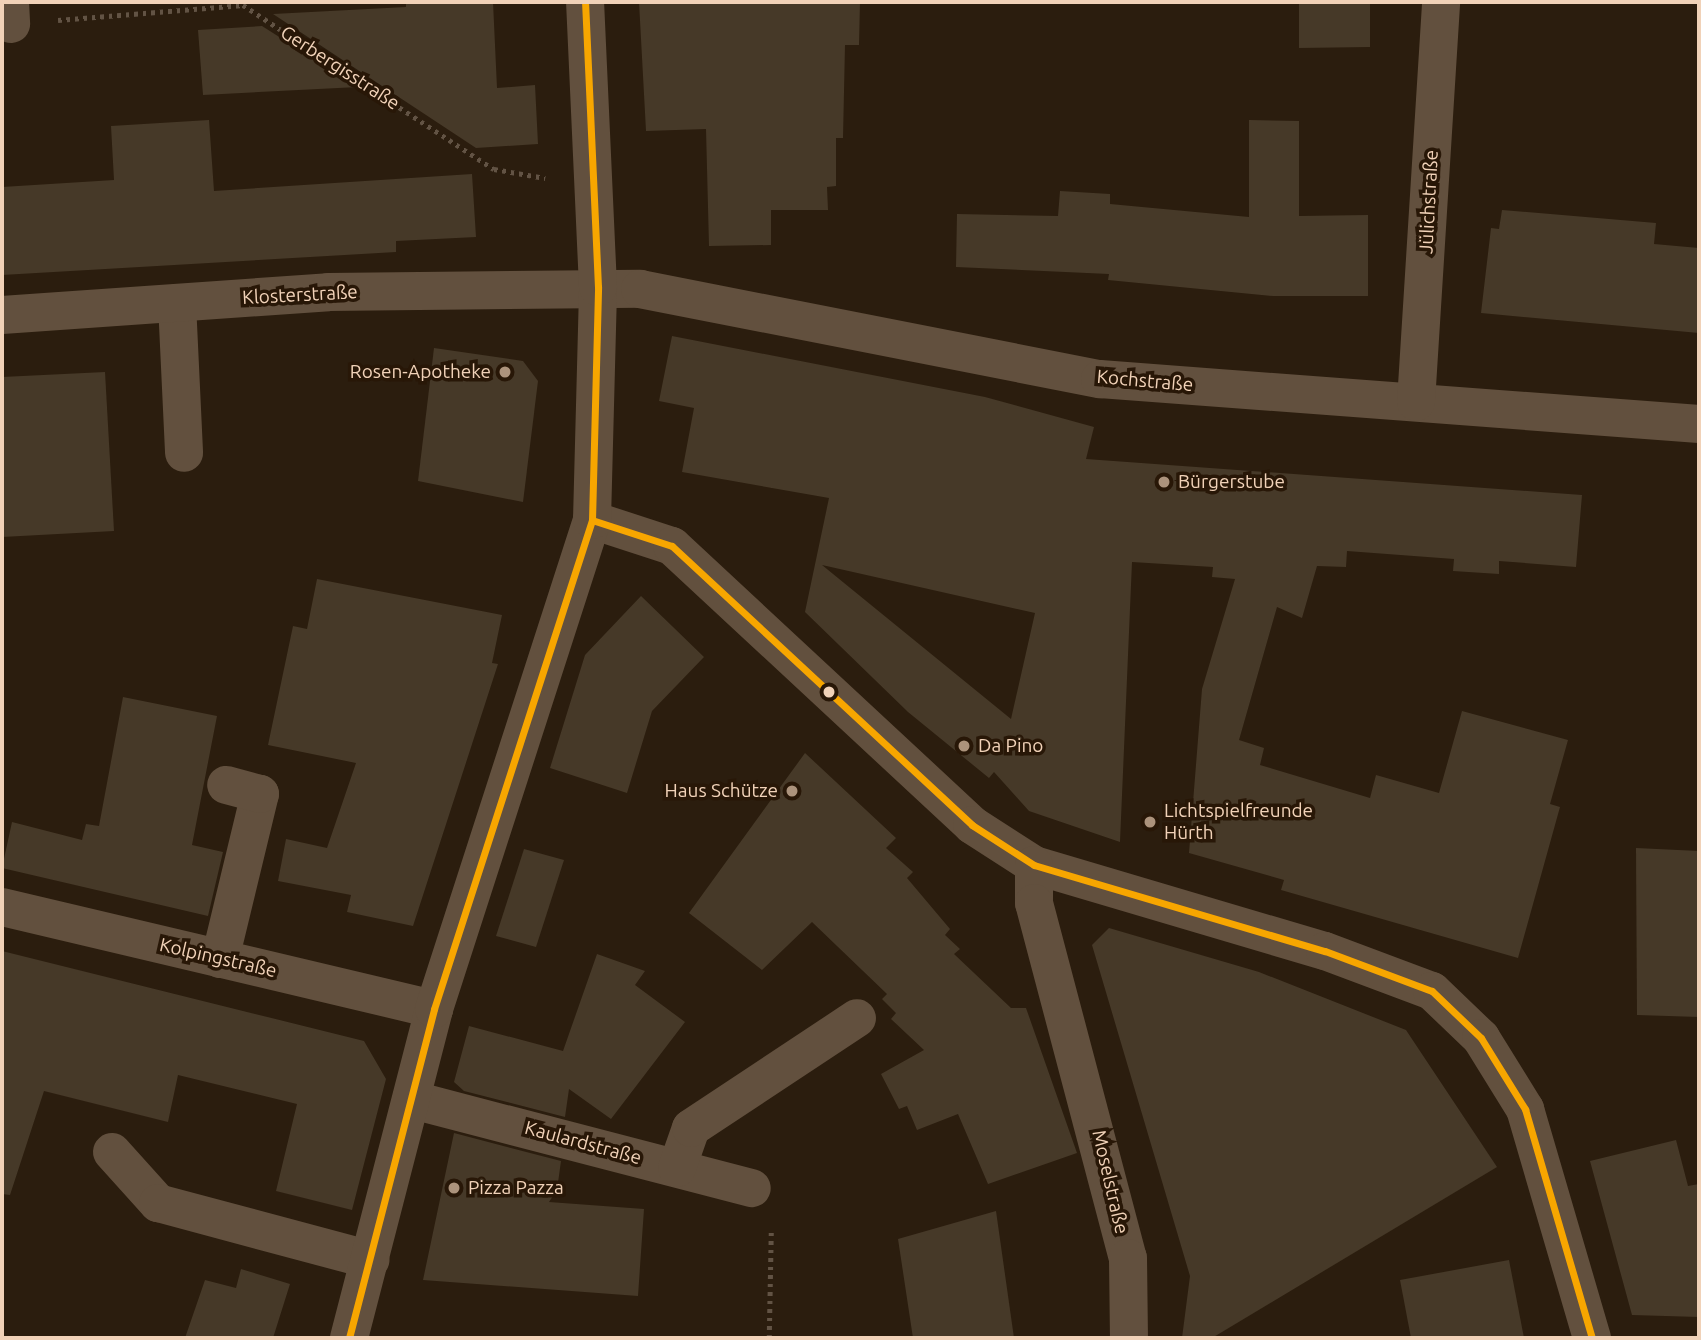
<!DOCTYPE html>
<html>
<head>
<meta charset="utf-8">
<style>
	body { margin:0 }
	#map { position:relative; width:1701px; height:1340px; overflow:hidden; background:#2b1d0e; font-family:Ubuntu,sans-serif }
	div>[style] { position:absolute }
	.building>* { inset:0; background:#463928 }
	.path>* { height:4.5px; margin-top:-2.25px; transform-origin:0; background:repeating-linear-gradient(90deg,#625344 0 3.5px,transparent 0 8.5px) }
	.minor>* { height:38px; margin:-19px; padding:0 19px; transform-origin:19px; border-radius:19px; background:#62503e }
	.bus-1>* { height:7px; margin:-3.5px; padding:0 3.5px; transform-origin:3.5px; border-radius:3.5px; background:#f7a600 }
	.dots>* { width:19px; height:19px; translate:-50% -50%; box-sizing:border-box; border:4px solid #281707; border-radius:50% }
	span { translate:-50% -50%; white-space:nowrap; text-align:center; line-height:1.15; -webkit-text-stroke:7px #281707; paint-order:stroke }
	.street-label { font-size:19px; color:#f1d2b8 }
	.poi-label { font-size:19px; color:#f1d2b8 }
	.right { translate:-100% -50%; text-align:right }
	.left { translate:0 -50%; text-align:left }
	.frame { position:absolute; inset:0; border:4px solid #f1d2b8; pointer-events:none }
</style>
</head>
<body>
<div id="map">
	<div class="building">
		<div style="clip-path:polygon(406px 2px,493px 2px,497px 88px,535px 85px,538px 144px,476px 148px,273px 14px,406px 7px)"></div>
		<div style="clip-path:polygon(639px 2px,860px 2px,859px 45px,845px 45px,843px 138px,836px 138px,836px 186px,827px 187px,828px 210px,771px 210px,771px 245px,709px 246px,706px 129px,646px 131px)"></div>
		<div style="clip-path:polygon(1299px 2px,1370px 2px,1370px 47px,1299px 48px)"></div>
		<div style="clip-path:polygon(262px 26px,358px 87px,203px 95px,198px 30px)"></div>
		<div style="clip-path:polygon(209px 120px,214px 191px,472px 174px,476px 237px,396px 241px,396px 252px,2px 275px,2px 187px,114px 180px,111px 126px)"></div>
		<div style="clip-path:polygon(1249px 120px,1299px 121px,1299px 216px,1368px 215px,1368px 296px,1273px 296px,1108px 280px,1109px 274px,956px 267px,957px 214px,1058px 216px,1060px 191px,1110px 194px,1110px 204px,1249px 217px)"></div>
		<div style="clip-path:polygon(1502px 210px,1656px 223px,1654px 244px,1699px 248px,1699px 333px,1481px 313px,1491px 228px,1499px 229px)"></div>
		<div style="clip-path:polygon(evenodd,672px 336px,985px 397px,1094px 427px,1086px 459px,1582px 495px,1576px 567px,1499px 561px,1499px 574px,1453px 571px,1454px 559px,1347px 551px,1346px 567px,1317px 566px,1302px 618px,1277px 607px,1239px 740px,1264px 748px,1260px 765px,1370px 798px,1376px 775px,1439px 793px,1462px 711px,1568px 740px,1550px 804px,1560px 807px,1518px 958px,1281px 890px,1284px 880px,1189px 853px,1202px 689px,1235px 579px,1212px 577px,1213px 567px,1132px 562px,1120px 842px,1029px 811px,994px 772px,989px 778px,908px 712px,805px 612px,829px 498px,682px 472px,694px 408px,659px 401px,672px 336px,822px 565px,1035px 613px,1011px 719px,822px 565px)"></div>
		<div style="clip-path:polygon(434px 348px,523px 361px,538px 381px,523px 502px,418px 481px)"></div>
		<div style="clip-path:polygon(105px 372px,114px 531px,2px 537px,2px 377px)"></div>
		<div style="clip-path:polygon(317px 579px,502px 615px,492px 663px,498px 664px,413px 926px,347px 912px,351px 895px,278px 881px,286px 839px,327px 848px,356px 763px,268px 745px,293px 626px,307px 629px)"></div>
		<div style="clip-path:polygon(641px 596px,704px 657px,652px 711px,627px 793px,550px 768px,585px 655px)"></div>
		<div style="clip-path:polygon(123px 697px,217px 716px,192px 845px,223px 852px,208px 916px,2px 868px,12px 822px,82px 840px,86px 824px,99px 826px)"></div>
		<div style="clip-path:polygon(805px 753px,896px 838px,886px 848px,913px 872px,907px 878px,950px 929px,945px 935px,960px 949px,954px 954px,1011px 1008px,1026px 1008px,1077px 1153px,988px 1184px,958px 1114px,917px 1130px,907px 1106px,899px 1109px,881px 1074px,924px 1050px,891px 1019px,896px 1013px,882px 999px,887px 994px,812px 922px,762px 970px,689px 913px)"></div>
		<div style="clip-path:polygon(1636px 848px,1699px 851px,1699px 1017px,1637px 1015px)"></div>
		<div style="clip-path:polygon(524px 849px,564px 860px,536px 947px,496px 936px)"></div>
		<div style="clip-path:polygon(1109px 928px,1259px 972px,1406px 1030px,1497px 1167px,1212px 1338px,1182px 1338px,1190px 1276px,1092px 945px)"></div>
		<div style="clip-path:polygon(2px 951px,364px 1041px,386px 1079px,352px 1210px,276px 1191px,297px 1104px,178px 1075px,168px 1122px,44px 1091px,10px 1195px,2px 1194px)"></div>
		<div style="clip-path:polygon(597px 954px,645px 971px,635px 985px,685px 1022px,611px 1119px,569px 1089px,565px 1117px,464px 1091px,454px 1082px,469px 1026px,563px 1051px)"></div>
		<div style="clip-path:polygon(454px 1133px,561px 1161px,557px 1190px,549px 1202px,644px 1209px,638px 1296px,423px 1280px)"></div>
		<div style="clip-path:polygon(1676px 1140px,1688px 1186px,1699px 1184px,1699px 1317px,1632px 1315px,1590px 1161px)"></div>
		<div style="clip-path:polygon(996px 1211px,1014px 1338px,913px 1338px,898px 1239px)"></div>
		<div style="clip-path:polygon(1509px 1260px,1524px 1338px,1411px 1338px,1400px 1280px)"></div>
		<div style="clip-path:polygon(241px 1269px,290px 1284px,273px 1338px,185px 1338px,205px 1280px,236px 1288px)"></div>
	</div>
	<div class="path">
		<div style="left:58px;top:20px;width:186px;rotate:-4.6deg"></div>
		<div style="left:243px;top:5px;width:300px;rotate:33.2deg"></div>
		<div style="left:494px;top:169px;width:52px;rotate:10deg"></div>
		<div style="left:769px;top:1338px;width:108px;rotate:-88.9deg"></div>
	</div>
	<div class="minor">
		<div style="left:10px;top:2px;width:22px;rotate:87deg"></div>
		<div style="left:177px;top:303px;width:150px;rotate:87.3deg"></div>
		<div style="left:2px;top:315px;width:327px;rotate:-4deg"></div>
		<div style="left:328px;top:292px;width:312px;rotate:-0.6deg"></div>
		<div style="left:640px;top:289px;width:469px;rotate:11.1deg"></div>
		<div style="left:1100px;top:379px;width:601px;rotate:4.3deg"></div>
		<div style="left:1416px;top:402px;width:401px;rotate:-86.4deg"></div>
		<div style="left:592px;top:520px;width:84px;rotate:18deg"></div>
		<div style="left:672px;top:546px;width:410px;rotate:42.9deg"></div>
		<div style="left:972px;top:825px;width:74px;rotate:32.8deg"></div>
		<div style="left:1034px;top:865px;width:303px;rotate:16.5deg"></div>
		<div style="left:1325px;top:951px;width:114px;rotate:20.5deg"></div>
		<div style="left:1432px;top:991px;width:68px;rotate:43.8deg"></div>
		<div style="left:1481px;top:1038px;width:84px;rotate:58.2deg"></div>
		<div style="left:1525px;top:1109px;width:239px;rotate:73.7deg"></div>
		<div style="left:1034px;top:865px;width:38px;rotate:90deg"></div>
		<div style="left:1034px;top:903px;width:367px;rotate:75.2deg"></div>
		<div style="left:1128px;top:1258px;width:80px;rotate:89.3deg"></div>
		<div style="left:2px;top:907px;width:444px;rotate:13.3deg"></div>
		<div style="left:220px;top:959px;width:170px;rotate:-76.4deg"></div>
		<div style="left:260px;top:794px;width:35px;rotate:-165deg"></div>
		<div style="left:413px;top:1100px;width:350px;rotate:14.6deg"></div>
		<div style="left:112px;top:1152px;width:69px;rotate:48deg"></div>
		<div style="left:158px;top:1203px;width:220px;rotate:15deg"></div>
		<div style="left:677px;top:1168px;width:42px;rotate:-70.7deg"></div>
		<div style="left:691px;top:1128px;width:199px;rotate:-33.5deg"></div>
		<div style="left:349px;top:1338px;width:340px;rotate:-75.5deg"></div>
		<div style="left:434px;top:1009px;width:514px;rotate:-72.09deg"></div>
		<div style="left:592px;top:520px;width:233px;rotate:-88.5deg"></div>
		<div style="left:598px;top:287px;width:285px;rotate:-92.6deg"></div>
	</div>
	<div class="bus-1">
		<div style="left:592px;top:520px;width:84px;rotate:18deg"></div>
		<div style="left:672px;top:546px;width:410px;rotate:42.9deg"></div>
		<div style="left:972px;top:825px;width:74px;rotate:32.8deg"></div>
		<div style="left:1034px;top:865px;width:303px;rotate:16.5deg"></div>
		<div style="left:1325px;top:951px;width:114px;rotate:20.5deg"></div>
		<div style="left:1432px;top:991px;width:68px;rotate:43.8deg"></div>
		<div style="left:1481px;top:1038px;width:84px;rotate:58.2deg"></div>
		<div style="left:1525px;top:1109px;width:239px;rotate:73.7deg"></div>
		<div style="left:349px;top:1338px;width:340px;rotate:-75.5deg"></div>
		<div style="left:434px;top:1009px;width:514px;rotate:-72.09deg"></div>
		<div style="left:592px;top:520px;width:233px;rotate:-88.5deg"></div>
		<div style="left:598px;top:287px;width:285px;rotate:-92.6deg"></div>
	</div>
	<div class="dots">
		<div style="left:505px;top:372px;background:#ac937c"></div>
		<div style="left:1164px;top:482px;background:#ac937c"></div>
		<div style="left:829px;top:692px;background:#f1d2b8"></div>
		<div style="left:964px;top:746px;background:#ac937c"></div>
		<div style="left:792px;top:791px;background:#ac937c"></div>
		<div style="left:1150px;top:822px;background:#ac937c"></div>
		<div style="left:454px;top:1188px;background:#ac937c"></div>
	</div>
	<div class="street-label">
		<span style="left:340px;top:68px;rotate:33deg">Gerbergisstraße</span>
		<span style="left:1429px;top:202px;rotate:-87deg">Jülichstraße</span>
		<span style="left:300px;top:295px;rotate:-3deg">Klosterstraße</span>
		<span style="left:1145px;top:381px;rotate:5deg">Kochstraße</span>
		<span style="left:218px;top:958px;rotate:13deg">Kolpingstraße</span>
		<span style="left:583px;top:1143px;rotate:15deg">Kaulardstraße</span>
		<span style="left:1110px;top:1182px;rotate:77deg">Moselstraße</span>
	</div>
	<div class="poi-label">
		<span class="right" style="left:491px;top:372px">Rosen-Apotheke</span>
		<span class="left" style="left:1178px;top:482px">Bürgerstube</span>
		<span class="left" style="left:978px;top:746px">Da Pino</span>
		<span class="right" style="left:778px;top:791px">Haus Schütze</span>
		<span class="left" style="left:1164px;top:822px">Lichtspielfreunde<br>Hürth</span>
		<span class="left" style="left:468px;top:1188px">Pizza Pazza</span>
	</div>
	<div class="frame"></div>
</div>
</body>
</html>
